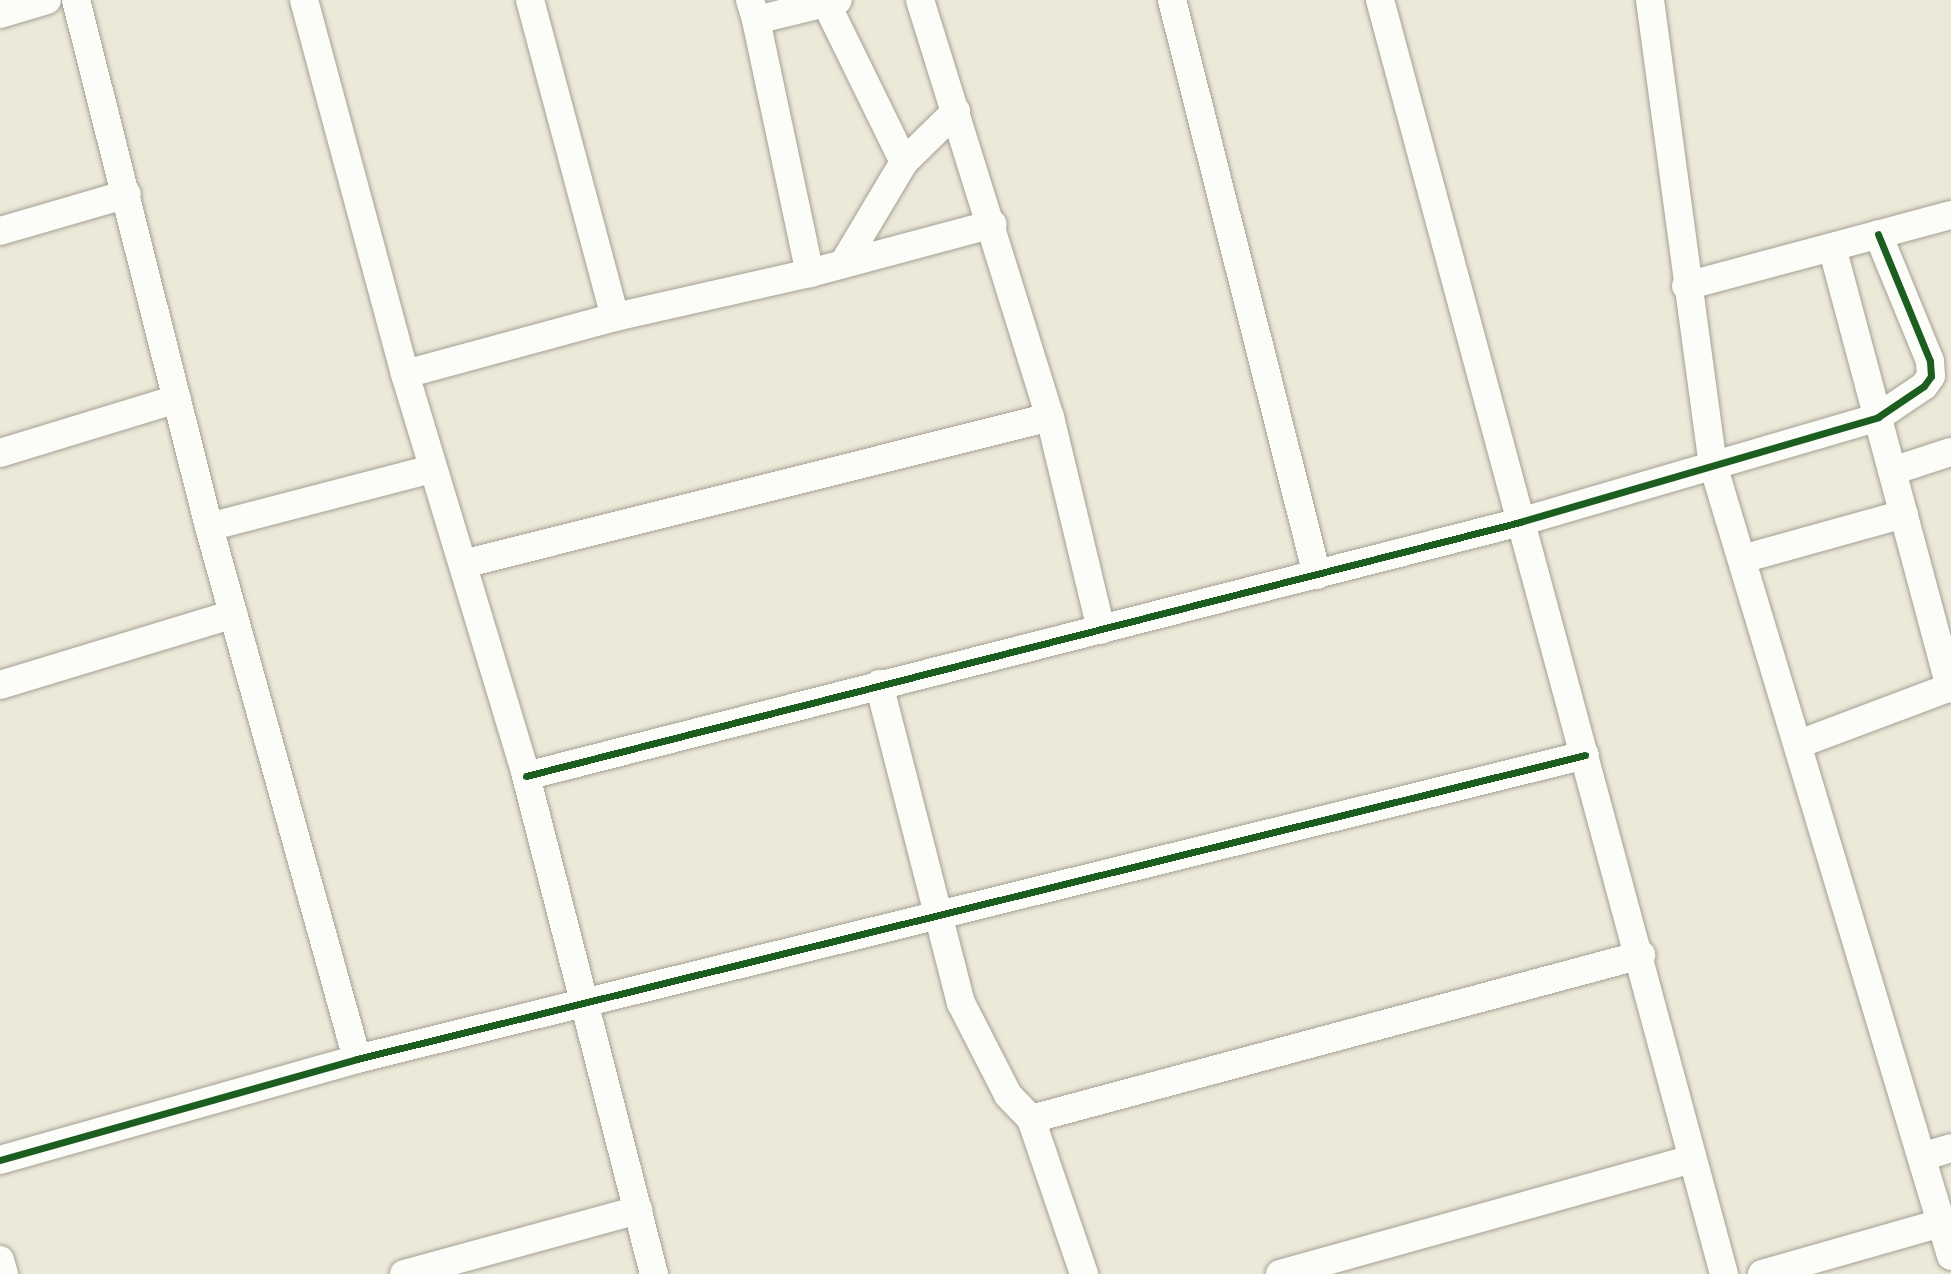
<!DOCTYPE html>
<html>
<head>
<meta charset="utf-8">
<style>
	body { margin:0 }
	#map { position:relative; width:1951px; height:1274px; overflow:hidden; background:#ede9d9; font-family:"Varela Round",sans-serif }
	div>[style] { position:absolute }
	.roads { filter:drop-shadow(0 0 2px #a3a094) drop-shadow(0 0 2px #a3a094) }
	.street>* { height:28px; margin:-14px; padding:0 14px; transform-origin:14px; border-radius:14px; background:#fcfcf9 }
	.cycleway>* { height:7px; margin:-3.5px; padding:0 3.5px; transform-origin:3.5px; border-radius:3.5px; background:#1b5e20 }
	span { translate:-50% -50%; white-space:nowrap; text-align:center; line-height:1.15; -webkit-text-stroke:5px #f5efd1; paint-order:stroke }
</style>
</head>
<body>
<div id="map">
	<div class="roads">
		<div class="street">
			<div style="left:76px;top:0;width:544px;rotate:75.84deg"></div>
			<div style="left:209px;top:527px;width:552px;rotate:74.45deg"></div>
			<div style="left:304px;top:0;width:387px;rotate:74.9deg"></div>
			<div style="left:405px;top:374px;width:420px;rotate:73.2deg"></div>
			<div style="left:526px;top:776px;width:514px;rotate:75.59deg"></div>
			<div style="left:530px;top:0;width:328px;rotate:75deg"></div>
			<div style="left:750px;top:0;width:21px;rotate:73deg"></div>
			<div style="left:756px;top:20px;width:84px;rotate:-13.7deg"></div>
			<div style="left:920px;top:0;width:437px;rotate:72.7deg"></div>
			<div style="left:1050px;top:417px;width:219px;rotate:76.5deg"></div>
			<div style="left:1172px;top:0;width:593px;rotate:75.85deg"></div>
			<div style="left:1380px;top:0;width:1320px;rotate:74.89deg"></div>
			<div style="left:1650px;top:0;width:469px;rotate:82.3deg"></div>
			<div style="left:1713px;top:465px;width:826px;rotate:73.25deg"></div>
			<div style="left:826px;top:3px;width:177px;rotate:63.9deg"></div>
			<div style="left:0;top:14px;width:49px;rotate:-16.6deg"></div>
			<div style="left:756px;top:20px;width:259px;rotate:78deg"></div>
			<div style="left:0;top:231px;width:132px;rotate:-16.2deg"></div>
			<div style="left:1832px;top:247px;width:457px;rotate:75deg"></div>
			<div style="left:845px;top:261px;width:115px;rotate:-59.2deg"></div>
			<div style="left:904px;top:162px;width:73px;rotate:-44.4deg"></div>
			<div style="left:1686px;top:286px;width:274px;rotate:-15deg"></div>
			<div style="left:405px;top:374px;width:218px;rotate:-15.2deg"></div>
			<div style="left:615px;top:317px;width:200px;rotate:-12.7deg"></div>
			<div style="left:810px;top:273px;width:189px;rotate:-15deg"></div>
			<div style="left:0;top:453px;width:185px;rotate:-17deg"></div>
			<div style="left:1892px;top:471px;width:62px;rotate:-17.9deg"></div>
			<div style="left:209px;top:527px;width:230px;rotate:-14.6deg"></div>
			<div style="left:1742px;top:559px;width:168px;rotate:-15.5deg"></div>
			<div style="left:463px;top:564px;width:605px;rotate:-14.06deg"></div>
			<div style="left:879px;top:684px;width:329px;rotate:75.6deg"></div>
			<div style="left:961px;top:1003px;width:103px;rotate:62.9deg"></div>
			<div style="left:1008px;top:1095px;width:33px;rotate:46deg"></div>
			<div style="left:1031px;top:1119px;width:164px;rotate:71.1deg"></div>
			<div style="left:0;top:685px;width:244px;rotate:-16.9deg"></div>
			<div style="left:1799px;top:744px;width:162px;rotate:-20.6deg"></div>
			<div style="left:526px;top:776px;width:1026px;rotate:-14.33deg"></div>
			<div style="left:1520px;top:522px;width:373px;rotate:-16.3deg"></div>
			<div style="left:1878px;top:417px;width:55px;rotate:-34deg"></div>
			<div style="left:1924px;top:386px;width:12px;rotate:-55deg"></div>
			<div style="left:1931px;top:376px;width:15px;rotate:-94deg"></div>
			<div style="left:1930px;top:361px;width:137px;rotate:-112.3deg"></div>
			<div style="left:1031px;top:1119px;width:632px;rotate:-15.05deg"></div>
			<div style="left:1922px;top:1157px;width:30px;rotate:-17deg"></div>
			<div style="left:0;top:1160px;width:371px;rotate:-15.8deg"></div>
			<div style="left:357px;top:1059px;width:1265px;rotate:-13.9deg"></div>
			<div style="left:0;top:1260px;width:15px;rotate:74deg"></div>
			<div style="left:404px;top:1274px;width:243px;rotate:-15.3deg"></div>
			<div style="left:1280px;top:1274px;width:427px;rotate:-15.6deg"></div>
			<div style="left:1762px;top:1274px;width:186px;rotate:-15.9deg"></div>
		</div>
	</div>
	<div class="cycleway">
		<div style="left:526px;top:776px;width:1026px;rotate:-14.33deg"></div>
		<div style="left:1520px;top:522px;width:373px;rotate:-16.3deg"></div>
		<div style="left:1878px;top:417px;width:55px;rotate:-34deg"></div>
		<div style="left:1924px;top:386px;width:12px;rotate:-55deg"></div>
		<div style="left:1931px;top:376px;width:15px;rotate:-94deg"></div>
		<div style="left:1930px;top:361px;width:137px;rotate:-112.3deg"></div>
		<div style="left:0;top:1160px;width:371px;rotate:-15.8deg"></div>
		<div style="left:357px;top:1059px;width:1265px;rotate:-13.9deg"></div>
	</div>
</div>
</body>
</html>
